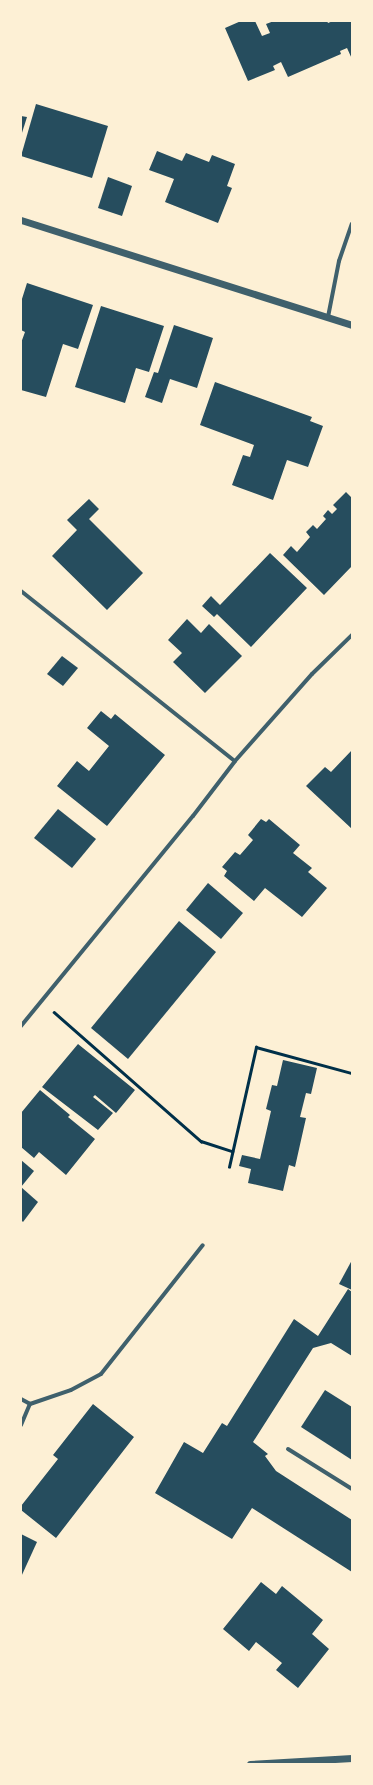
<!DOCTYPE html>
<html>
<head>
<meta charset="utf-8">
<style>
	body { margin:0 }
	#map { position:relative; width:373px; height:1785px; overflow:hidden; background:#fdf0d5; font-family:Montserrat,sans-serif }
	div>[style] { position:absolute }
	.building>* { inset:0; background:#264d5e }
	.path>* { height:2.5px; margin:-1.25px; padding:0 1.25px; transform-origin:1.25px; border-radius:1.25px; background:#003049 }
	.minor>* { height:4px; margin:-2px; padding:0 2px; transform-origin:2px; border-radius:2px; background:#3f606c }
	.tertiary>* { height:7px; margin:-3.5px; padding:0 3.5px; transform-origin:3.5px; border-radius:3.5px; background:#3f606c }
	span { translate:-50% -50%; white-space:nowrap; text-align:center; line-height:1.15; -webkit-text-stroke:3px #fdf0d5; paint-order:stroke }
	.frame { position:absolute; inset:0; border:22px solid #fdf0d5; pointer-events:none }
</style>
</head>
<body>
<div id="map">
	<div class="building">
		<div style="clip-path:polygon(241px 21px,255px 21px,262px 36px,270px 33px,266px 24px,274px 21px,327px 21px,328px 23px,333px 21px,352px 21px,352px 59px,347px 48px,340px 51px,341px 54px,288px 77px,281px 62px,273px 66px,275px 70px,248px 81px,225px 28px)"></div>
		<div style="clip-path:polygon(36px 104px,108px 126px,92px 178px,21px 156px)"></div>
		<div style="clip-path:polygon(21px 116px,27px 117px,21px 136px)"></div>
		<div style="clip-path:polygon(157px 151px,182px 161px,186px 153px,209px 162px,212px 155px,235px 164px,227px 186px,232px 188px,218px 223px,165px 202px,174px 179px,149px 170px)"></div>
		<div style="clip-path:polygon(108px 177px,132px 186px,122px 216px,98px 208px)"></div>
		<div style="clip-path:polygon(27px 283px,93px 305px,78px 349px,63px 344px,46px 397px,21px 390px,21px 343px,25px 332px,21px 330px,21px 302px)"></div>
		<div style="clip-path:polygon(101px 306px,164px 326px,149px 372px,136px 368px,125px 403px,75px 387px)"></div>
		<div style="clip-path:polygon(174px 325px,213px 338px,197px 388px,170px 379px,162px 403px,145px 397px,154px 372px,158px 373px)"></div>
		<div style="clip-path:polygon(215px 382px,312px 417px,310px 421px,323px 426px,308px 467px,287px 460px,273px 500px,232px 485px,243px 455px,250px 457px,254px 445px,200px 425px)"></div>
		<div style="clip-path:polygon(346px 492px,351px 497px,352px 496px,352px 566px,324px 595px,283px 555px,291px 546px,297px 552px,310px 537px,306px 532px,313px 525px,317px 529px,326px 519px,323px 516px,328px 510px,332px 514px,337px 509px,333px 505px)"></div>
		<div style="clip-path:polygon(89px 499px,99px 509px,89px 519px,143px 573px,107px 610px,52px 556px,77px 530px,67px 520px)"></div>
		<div style="clip-path:polygon(270px 553px,307px 588px,251px 647px,217px 614px,214px 617px,202px 606px,211px 596px,220px 605px)"></div>
		<div style="clip-path:polygon(187px 619px,201px 633px,209px 624px,242px 656px,205px 693px,173px 662px,182px 653px,168px 640px)"></div>
		<div style="clip-path:polygon(62px 656px,78px 668px,63px 686px,47px 674px)"></div>
		<div style="clip-path:polygon(101px 711px,111px 719px,115px 714px,165px 755px,107px 826px,57px 786px,77px 761px,89px 771px,109px 746px,87px 728px)"></div>
		<div style="clip-path:polygon(352px 750px,352px 829px,306px 786px,325px 767px,331px 772px)"></div>
		<div style="clip-path:polygon(58px 809px,96px 839px,72px 868px,34px 838px)"></div>
		<div style="clip-path:polygon(261px 819px,266px 822px,269px 819px,300px 845px,293px 853px,312px 868px,308px 872px,327px 888px,302px 917px,265px 888px,254px 901px,224px 876px,227px 871px,222px 867px,235px 852px,240px 855px,253px 840px,248px 835px)"></div>
		<div style="clip-path:polygon(208px 883px,243px 913px,221px 939px,186px 910px)"></div>
		<div style="clip-path:polygon(179px 921px,216px 952px,128px 1059px,91px 1028px)"></div>
		<div style="clip-path:polygon(78px 1044px,135px 1090px,116px 1113px,95px 1095px,93px 1097px,113px 1113px,98px 1130px,42px 1087px)"></div>
		<div style="clip-path:polygon(283px 1060px,317px 1068px,311px 1094px,306px 1093px,300px 1117px,306px 1118px,295px 1167px,289px 1165px,283px 1191px,248px 1183px,251px 1169px,239px 1166px,242px 1155px,260px 1159px,271px 1111px,266px 1109px,272px 1085px,277px 1086px)"></div>
		<div style="clip-path:polygon(40px 1090px,70px 1115px,68px 1117px,95px 1139px,66px 1175px,39px 1152px,34px 1158px,21px 1147px,21px 1113px)"></div>
		<div style="clip-path:polygon(21px 1160px,34px 1171px,21px 1187px)"></div>
		<div style="clip-path:polygon(21px 1187px,38px 1202px,23px 1222px,21px 1220px)"></div>
		<div style="clip-path:polygon(352px 1260px,352px 1290px,339px 1284px)"></div>
		<div style="clip-path:polygon(348px 1289px,352px 1292px,352px 1356px,331px 1343px,313px 1348px,253px 1442px,268px 1454px,265px 1456px,276px 1471px,352px 1520px,352px 1572px,252px 1508px,232px 1539px,155px 1493px,184px 1442px,203px 1453px,222px 1423px,227px 1426px,294px 1319px,318px 1336px)"></div>
		<div style="clip-path:polygon(325px 1390px,352px 1407px,352px 1460px,301px 1427px)"></div>
		<div style="clip-path:polygon(93px 1404px,134px 1437px,56px 1538px,21px 1510px,21px 1506px,58px 1459px,53px 1455px)"></div>
		<div style="clip-path:polygon(21px 1534px,37px 1542px,21px 1577px)"></div>
		<div style="clip-path:polygon(261px 1582px,276px 1594px,282px 1586px,323px 1620px,312px 1634px,329px 1649px,298px 1688px,276px 1670px,282px 1663px,256px 1642px,249px 1651px,223px 1629px)"></div>
	</div>
	<div class="path">
		<div style="left:54px;top:1012px;width:196px;rotate:41.3deg"></div>
		<div style="left:201px;top:1141px;width:33px;rotate:18deg"></div>
		<div style="left:229px;top:1167px;width:123px;rotate:-77.3deg"></div>
		<div style="left:256px;top:1047px;width:99px;rotate:15.2deg"></div>
	</div>
	<div class="minor">
		<div style="left:328px;top:317px;width:57px;rotate:-78.9deg"></div>
		<div style="left:339px;top:261px;width:39px;rotate:-71deg"></div>
		<div style="left:21px;top:591px;width:273px;rotate:38.5deg"></div>
		<div style="left:21px;top:1026px;width:271px;rotate:-50.7deg"></div>
		<div style="left:193px;top:816px;width:69px;rotate:-52.6deg"></div>
		<div style="left:235px;top:761px;width:116px;rotate:-48.5deg"></div>
		<div style="left:312px;top:674px;width:56px;rotate:-44.3deg"></div>
		<div style="left:21px;top:1399px;width:10px;rotate:29deg"></div>
		<div style="left:21px;top:1425px;width:23px;rotate:-67deg"></div>
		<div style="left:30px;top:1404px;width:43px;rotate:-18.9deg"></div>
		<div style="left:71px;top:1390px;width:34px;rotate:-28deg"></div>
		<div style="left:101px;top:1374px;width:164px;rotate:-51.7deg"></div>
		<div style="left:288px;top:1449px;width:75px;rotate:32deg"></div>
	</div>
	<div class="tertiary">
		<div style="left:21px;top:220px;width:347px;rotate:17.6deg"></div>
		<div style="left:250px;top:1764px;width:102px;rotate:-3.4deg"></div>
	</div>
	<div class="frame"></div>
</div>
</body>
</html>
